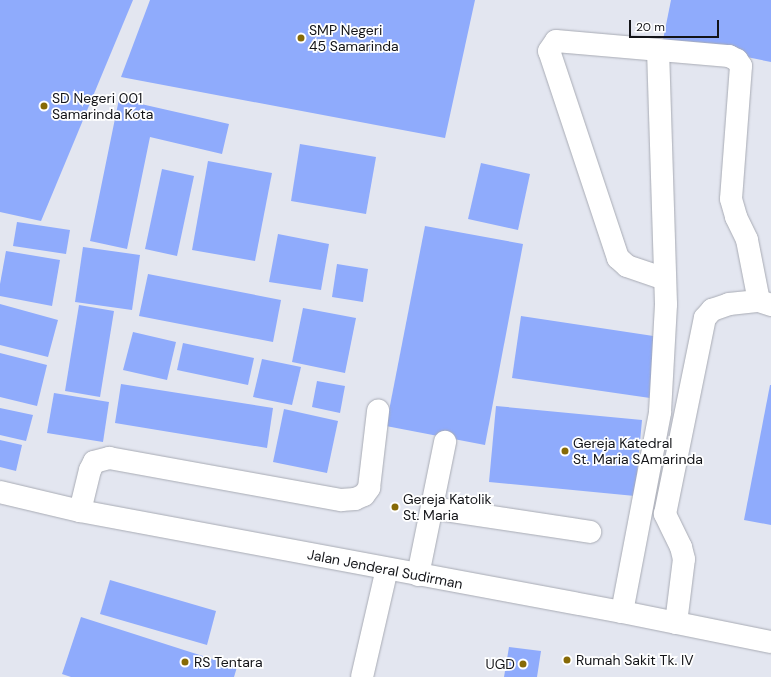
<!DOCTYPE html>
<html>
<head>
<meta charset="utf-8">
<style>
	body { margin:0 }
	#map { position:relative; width:771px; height:677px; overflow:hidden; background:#e3e6f0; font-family:"DM Sans",sans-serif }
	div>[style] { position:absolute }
	.building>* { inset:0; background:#8fabfc }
	.roads { filter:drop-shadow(0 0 1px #a8abb4) drop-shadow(0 0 1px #a8abb4) }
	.minor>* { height:22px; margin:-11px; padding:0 11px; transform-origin:11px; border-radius:11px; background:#fff }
	.dots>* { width:11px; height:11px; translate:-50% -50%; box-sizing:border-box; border:2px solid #fff; border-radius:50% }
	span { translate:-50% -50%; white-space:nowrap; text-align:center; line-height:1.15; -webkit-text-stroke:3.5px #fff; paint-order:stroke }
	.poi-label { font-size:14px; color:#131418 }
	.left { translate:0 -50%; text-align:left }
	.right { translate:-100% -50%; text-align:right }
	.street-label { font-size:14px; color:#131418 }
	.scale { position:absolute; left:629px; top:20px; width:90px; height:18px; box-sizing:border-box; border:2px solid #131418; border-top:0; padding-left:5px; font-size:12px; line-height:14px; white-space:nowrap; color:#131418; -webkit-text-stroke:3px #fff; paint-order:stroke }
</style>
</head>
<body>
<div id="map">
	<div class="building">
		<div style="clip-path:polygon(0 0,133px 0,41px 221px,0 212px)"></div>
		<div style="clip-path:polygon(150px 0,475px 0,445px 138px,121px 77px)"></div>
		<div style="clip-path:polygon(671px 0,771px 0,771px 62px,663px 40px)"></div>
		<div style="clip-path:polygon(119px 99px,229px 124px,222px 154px,150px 137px,127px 249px,90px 241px)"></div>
		<div style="clip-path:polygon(300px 144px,376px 157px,366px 214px,291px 201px)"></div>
		<div style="clip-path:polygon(208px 161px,272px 173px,255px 261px,192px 250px)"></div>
		<div style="clip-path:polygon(481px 163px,530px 174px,518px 230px,468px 219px)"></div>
		<div style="clip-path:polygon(162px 169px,194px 176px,177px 256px,145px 249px)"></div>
		<div style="clip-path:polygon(17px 222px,70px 230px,66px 254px,13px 246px)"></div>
		<div style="clip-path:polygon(425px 226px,523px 244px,485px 445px,386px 426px)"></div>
		<div style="clip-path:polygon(278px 234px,329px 244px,321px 290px,269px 282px)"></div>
		<div style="clip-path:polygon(83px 247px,140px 255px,132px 310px,75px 302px)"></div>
		<div style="clip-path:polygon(6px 251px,60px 260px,52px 306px,0 296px,0 284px)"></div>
		<div style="clip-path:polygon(337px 264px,368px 269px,363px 302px,332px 297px)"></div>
		<div style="clip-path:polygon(148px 274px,281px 300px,273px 342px,139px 316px)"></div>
		<div style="clip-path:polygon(0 304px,58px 320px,48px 357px,0 345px)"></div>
		<div style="clip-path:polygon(79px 305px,114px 311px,100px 397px,65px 391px)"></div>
		<div style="clip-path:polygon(303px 308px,356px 318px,345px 373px,292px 362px)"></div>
		<div style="clip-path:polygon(521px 316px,660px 337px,650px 398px,512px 378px)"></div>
		<div style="clip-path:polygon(133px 332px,176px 342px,167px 380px,123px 370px)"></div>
		<div style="clip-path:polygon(183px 343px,254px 358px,248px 385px,177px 370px)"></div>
		<div style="clip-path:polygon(0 353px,47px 365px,37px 406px,0 397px)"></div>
		<div style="clip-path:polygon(262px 359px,301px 367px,292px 405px,253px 397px)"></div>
		<div style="clip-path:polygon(317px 381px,345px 386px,340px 413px,312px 407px)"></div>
		<div style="clip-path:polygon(121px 384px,273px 408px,267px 448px,115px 423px)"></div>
		<div style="clip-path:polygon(770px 385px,771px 385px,771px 525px,744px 520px)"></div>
		<div style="clip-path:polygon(54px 393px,109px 402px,103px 442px,47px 433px)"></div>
		<div style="clip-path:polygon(496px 406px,642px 420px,635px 496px,489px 482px)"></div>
		<div style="clip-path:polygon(0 408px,33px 415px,26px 441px,0 435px)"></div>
		<div style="clip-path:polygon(284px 409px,338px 421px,327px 473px,273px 462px)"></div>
		<div style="clip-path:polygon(0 440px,22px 445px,16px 471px,0 467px)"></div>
		<div style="clip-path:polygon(110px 580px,216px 611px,207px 645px,100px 614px)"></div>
		<div style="clip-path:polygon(81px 617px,237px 667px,234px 677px,71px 677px,62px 674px)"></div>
		<div style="clip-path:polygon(509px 647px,541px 651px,537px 677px,504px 677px)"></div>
	</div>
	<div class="roads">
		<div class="minor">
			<div style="left:665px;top:279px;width:40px;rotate:-161.1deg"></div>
			<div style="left:627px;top:266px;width:12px;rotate:-138deg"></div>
			<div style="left:618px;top:258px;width:218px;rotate:-108.4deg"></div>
			<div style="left:549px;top:51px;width:12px;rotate:-55deg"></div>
			<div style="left:556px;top:41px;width:174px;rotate:5deg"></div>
			<div style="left:729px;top:56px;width:9px;rotate:27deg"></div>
			<div style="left:737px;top:60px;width:7px;rotate:56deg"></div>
			<div style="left:741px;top:66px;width:133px;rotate:94.3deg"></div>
			<div style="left:731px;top:199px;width:19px;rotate:74deg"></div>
			<div style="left:736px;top:217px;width:25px;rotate:64deg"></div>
			<div style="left:747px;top:240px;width:62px;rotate:78.9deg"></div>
			<div style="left:0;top:492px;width:82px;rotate:13.4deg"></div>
			<div style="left:80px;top:511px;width:551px;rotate:10.56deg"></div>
			<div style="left:622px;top:612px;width:152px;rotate:11.4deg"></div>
			<div style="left:432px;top:508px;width:160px;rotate:8.6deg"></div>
			<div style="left:80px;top:511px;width:42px;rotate:-76.3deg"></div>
			<div style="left:90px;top:470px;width:9px;rotate:-63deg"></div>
			<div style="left:94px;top:462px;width:16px;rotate:-15deg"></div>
			<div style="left:109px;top:458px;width:236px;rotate:10.3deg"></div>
			<div style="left:341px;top:500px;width:14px;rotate:-4deg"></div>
			<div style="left:355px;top:499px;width:10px;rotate:-24deg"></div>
			<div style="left:364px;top:495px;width:9px;rotate:-54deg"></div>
			<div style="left:369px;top:488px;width:78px;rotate:-83.3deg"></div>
			<div style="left:418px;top:575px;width:136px;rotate:-78.5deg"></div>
			<div style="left:622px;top:612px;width:204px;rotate:-79.2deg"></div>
			<div style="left:660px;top:412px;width:108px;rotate:-86.8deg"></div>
			<div style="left:666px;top:304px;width:253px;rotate:-91.8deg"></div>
			<div style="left:676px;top:623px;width:64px;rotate:-82.9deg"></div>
			<div style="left:684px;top:559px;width:12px;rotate:-104deg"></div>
			<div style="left:681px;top:547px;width:37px;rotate:-116deg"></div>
			<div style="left:665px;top:514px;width:200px;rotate:-78.5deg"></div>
			<div style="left:705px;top:318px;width:11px;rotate:-49deg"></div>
			<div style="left:712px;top:310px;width:18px;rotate:-19deg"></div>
			<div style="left:729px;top:304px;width:30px;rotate:-6deg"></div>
			<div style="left:759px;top:301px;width:13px;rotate:18deg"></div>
			<div style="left:362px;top:677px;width:111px;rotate:-77deg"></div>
		</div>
	</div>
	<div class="dots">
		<div style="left:301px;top:38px;background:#876a06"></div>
		<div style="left:44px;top:106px;background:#876a06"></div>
		<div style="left:565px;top:451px;background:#876a06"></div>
		<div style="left:395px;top:507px;background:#876a06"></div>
		<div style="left:567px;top:660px;background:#876a06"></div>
		<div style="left:185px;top:662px;background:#876a06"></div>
		<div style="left:523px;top:664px;background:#876a06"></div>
	</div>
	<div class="poi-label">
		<span class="left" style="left:309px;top:38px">SMP Negeri<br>45 Samarinda</span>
		<span class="left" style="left:52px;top:106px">SD Negeri 001<br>Samarinda Kota</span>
		<span class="left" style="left:573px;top:451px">Gereja Katedral<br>St. Maria SAmarinda</span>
		<span class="left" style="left:403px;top:507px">Gereja Katolik<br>St. Maria</span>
		<span class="left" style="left:576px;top:660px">Rumah Sakit Tk. IV</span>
		<span class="left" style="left:194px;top:662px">RS Tentara</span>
		<span class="right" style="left:515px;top:664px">UGD</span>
	</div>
	<div class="street-label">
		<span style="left:385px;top:569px;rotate:11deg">Jalan Jenderal Sudirman</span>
	</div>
	<div class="scale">20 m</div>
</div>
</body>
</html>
